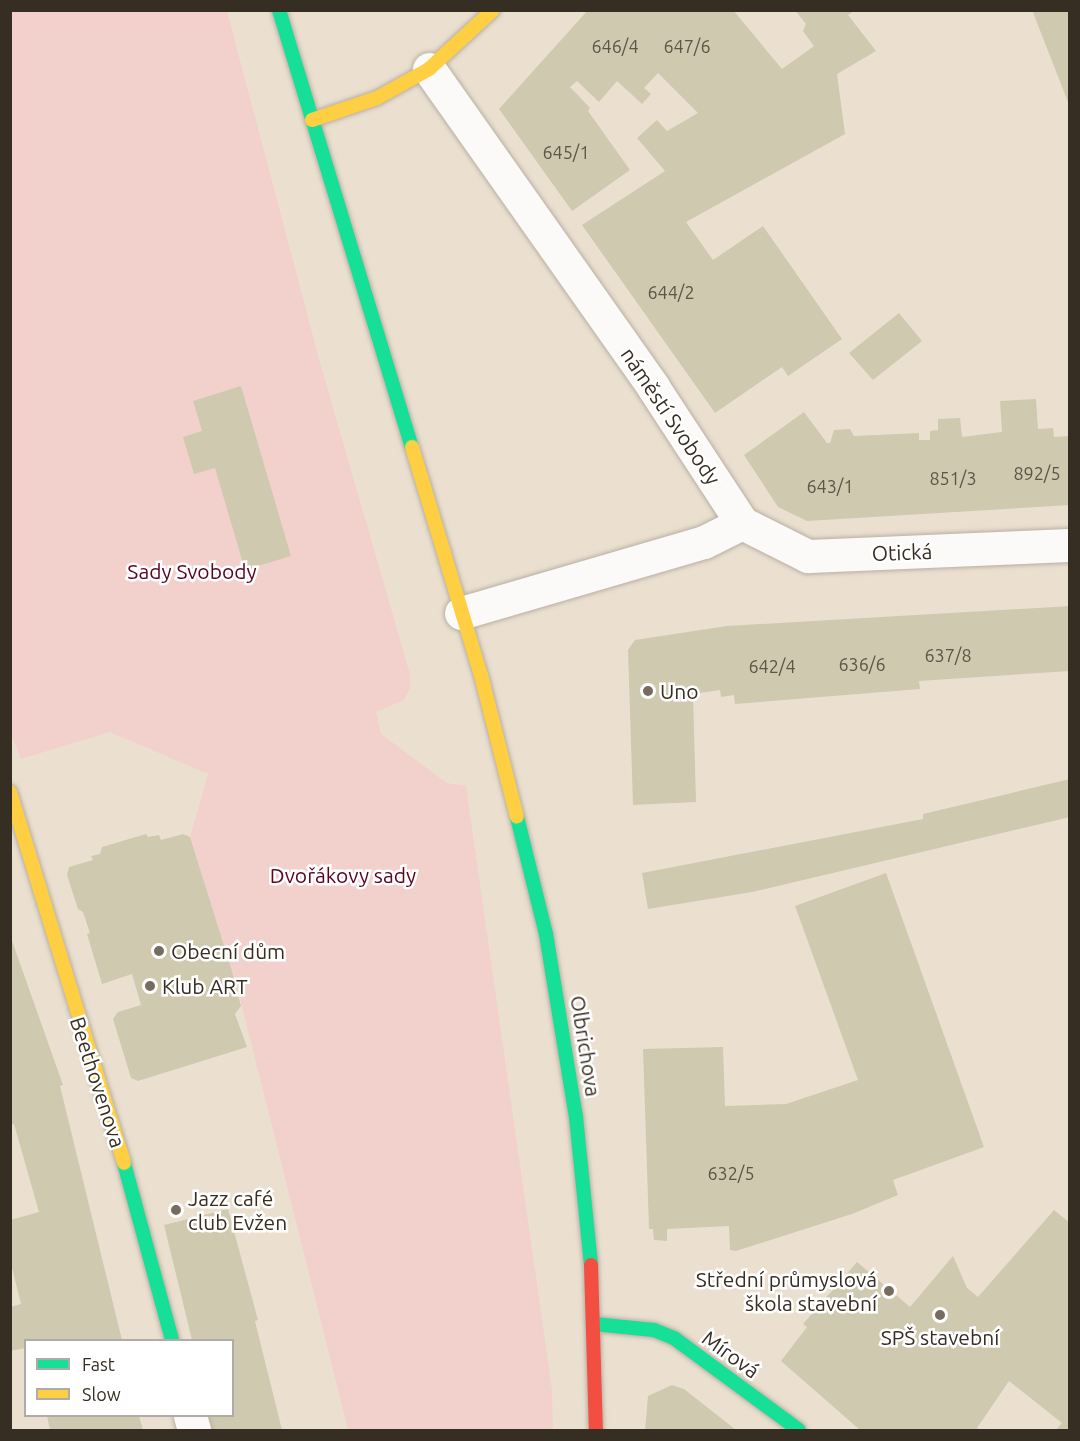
<!DOCTYPE html>
<html>
<head>
<meta charset="utf-8">
<style>
	body { margin:0 }
	#map { position:relative; width:1080px; height:1441px; overflow:hidden; background:#ebe0d0; font-family:Ubuntu,sans-serif }
	div>[style] { position:absolute }
	.green>* { inset:0; background:#f2d1cc }
	.building>* { inset:0; background:#cfc9b0 }
	.roads { filter:drop-shadow(0 0 2px #b8b0a3) drop-shadow(0 0 2px #b8b0a3) }
	.street>* { height:33px; margin:-16.5px; padding:0 16.5px; transform-origin:16.5px; border-radius:16.5px; background:#fcfaf8 }
	.fast>* { height:14px; margin:-7px; padding:0 7px; transform-origin:7px; border-radius:7px; background:#16e098 }
	.slow>* { height:14px; margin:-7px; padding:0 7px; transform-origin:7px; border-radius:7px; background:#ffcf43 }
	.jam>* { height:14px; margin:-7px; padding:0 7px; transform-origin:7px; border-radius:7px; background:#f24e42 }
	.dots>* { width:16px; height:16px; translate:-50% -50%; box-sizing:border-box; border:3px solid #fff; border-radius:50% }
	span { translate:-50% -50%; white-space:nowrap; text-align:center; line-height:1.15; -webkit-text-stroke:5px #fff; paint-order:stroke }
	.number-label { font-size:18px; color:#5d5546 }
	.number-label span { -webkit-text-stroke-width:0 }
	.street-label { font-size:21px; color:#372e23 }
	.park-label { font-size:21px; color:#5a041e }
	.poi-label { font-size:21px; color:#372e23 }
	.left { translate:0 -50%; text-align:left }
	.right { translate:-100% -50%; text-align:right }
	.frame { position:absolute; inset:0; border:12px solid #372e23; pointer-events:none }
	.legend { position:absolute; left:24px; top:1339px; width:210px; height:78px; box-sizing:border-box; background:#fff; border:2px solid #afaba7; margin:0; padding:8px 10px; list-style:none; font-size:18px; color:#372e23 }
	.legend li { display:flex; align-items:center; gap:12px; height:30px }
	.legend b { width:30px; border:2px solid #afaba7 }
</style>
</head>
<body>
<div id="map">
	<div class="green">
		<div style="clip-path:polygon(11px 11px,227px 11px,321px 366px,410px 674px,410px 688px,404px 700px,376px 712px,381px 734px,447px 783px,466px 786px,552px 1389px,553px 1430px,348px 1430px,241px 1003px,190px 837px,208px 774px,110px 732px,21px 759px,11px 734px)"></div>
	</div>
	<div class="building">
		<div style="clip-path:polygon(588px 10px,733px 10px,782px 69px,814px 46px,803px 31px,806px 24px,795px 10px,855px 10px,848px 15px,876px 51px,837px 74px,845px 134px,686px 222px,713px 260px,763px 226px,842px 339px,788px 376px,782px 367px,715px 413px,582px 225px,665px 171px,637px 138px,657px 120px,667px 131px,698px 113px,658px 73px,644px 88px,651px 94px,642px 104px,617px 81px,599px 102px,577px 81px,570px 87px,590px 108px,588px 111px,630px 170px,572px 211px,499px 109px)"></div>
		<div style="clip-path:polygon(1032px 10px,1070px 10px,1070px 102px,1068px 102px)"></div>
		<div style="clip-path:polygon(899px 313px,922px 341px,873px 380px,849px 353px)"></div>
		<div style="clip-path:polygon(241px 386px,291px 556px,245px 570px,215px 468px,194px 474px,183px 437px,202px 431px,193px 401px)"></div>
		<div style="clip-path:polygon(1036px 399px,1038px 429px,1053px 428px,1054px 437px,1070px 436px,1070px 505px,807px 521px,778px 507px,744px 455px,804px 412px,827px 443px,830px 443px,834px 430px,850px 429px,854px 436px,919px 433px,919px 440px,930px 440px,930px 431px,938px 430px,938px 419px,960px 418px,962px 437px,1002px 432px,1000px 401px)"></div>
		<div style="clip-path:polygon(1070px 606px,1070px 671px,919px 681px,920px 689px,735px 704px,734px 695px,721px 697px,720px 690px,693px 694px,696px 802px,633px 805px,628px 650px,635px 640px,727px 626px)"></div>
		<div style="clip-path:polygon(1070px 779px,1070px 817px,752px 892px,648px 909px,642px 873px,923px 819px,923px 814px)"></div>
		<div style="clip-path:polygon(146px 834px,148px 837px,159px 835px,161px 840px,183px 834px,190px 837px,231px 968px,241px 1006px,235px 1014px,247px 1047px,138px 1081px,131px 1078px,113px 1019px,118px 1012px,141px 1005px,132px 974px,102px 984px,87px 934px,90px 933px,83px 912px,78px 909px,67px 875px,69px 867px,93px 860px,91px 856px,100px 854px,102px 847px)"></div>
		<div style="clip-path:polygon(886px 873px,984px 1147px,893px 1180px,877px 1133px,898px 1195px,852px 1214px,736px 1251px,730px 1250px,729px 1226px,667px 1229px,667px 1241px,654px 1240px,653px 1229px,649px 1229px,643px 1049px,723px 1047px,725px 1106px,786px 1104px,858px 1080px,795px 906px)"></div>
		<div style="clip-path:polygon(11px 938px,63px 1085px,60px 1086px,122px 1340px,26px 1340px,26px 1348px,10px 1351px,10px 1307px,21px 1304px,10px 1260px,10px 1220px,39px 1212px,14px 1124px,10px 1125px)"></div>
		<div style="clip-path:polygon(228px 1209px,258px 1320px,255px 1321px,282px 1430px,212px 1430px,209px 1416px,232px 1416px,232px 1340px,192px 1340px,164px 1225px)"></div>
		<div style="clip-path:polygon(1054px 1210px,1070px 1223px,1070px 1430px,1056px 1430px,1062px 1423px,1009px 1381px,977px 1428px,980px 1430px,860px 1430px,781px 1361px,807px 1327px,803px 1324px,857px 1262px,910px 1307px,953px 1256px,967px 1288px,978px 1297px)"></div>
		<div style="clip-path:polygon(672px 1385px,684px 1389px,736px 1430px,645px 1430px,648px 1396px)"></div>
		<div style="clip-path:polygon(47px 1416px,139px 1416px,143px 1430px,50px 1430px)"></div>
	</div>
	<div class="roads">
		<div class="street">
			<div style="left:429px;top:69px;width:389px;rotate:54.8deg"></div>
			<div style="left:653px;top:387px;width:163px;rotate:56.8deg"></div>
			<div style="left:742px;top:523px;width:74px;rotate:26.6deg"></div>
			<div style="left:808px;top:556px;width:262px;rotate:-2.4deg"></div>
			<div style="left:461px;top:613px;width:253px;rotate:-16.3deg"></div>
			<div style="left:704px;top:542px;width:42px;rotate:-26.6deg"></div>
			<div style="left:190px;top:1416px;width:15px;rotate:74deg"></div>
		</div>
		<div class="fast">
			<div style="left:279px;top:10px;width:457px;rotate:73.1deg"></div>
			<div style="left:517px;top:817px;width:121px;rotate:76.1deg"></div>
			<div style="left:546px;top:934px;width:185px;rotate:80.7deg"></div>
			<div style="left:576px;top:1117px;width:149px;rotate:84.2deg"></div>
			<div style="left:124px;top:1163px;width:183px;rotate:74.8deg"></div>
			<div style="left:594px;top:1324px;width:60px;rotate:5.7deg"></div>
			<div style="left:654px;top:1330px;width:22px;rotate:22deg"></div>
			<div style="left:674px;top:1338px;width:155px;rotate:36.4deg"></div>
		</div>
		<div class="slow">
			<div style="left:312px;top:120px;width:69px;rotate:-18.7deg"></div>
			<div style="left:377px;top:98px;width:60px;rotate:-29.1deg"></div>
			<div style="left:429px;top:69px;width:87px;rotate:-42.7deg"></div>
			<div style="left:412px;top:447px;width:238px;rotate:73.2deg"></div>
			<div style="left:481px;top:675px;width:146px;rotate:75.8deg"></div>
			<div style="left:10px;top:792px;width:388px;rotate:72.9deg"></div>
		</div>
		<div class="jam">
			<div style="left:591px;top:1265px;width:165px;rotate:88.3deg"></div>
		</div>
	</div>
	<div class="dots">
		<div style="left:648px;top:691px;background:#766c60"></div>
		<div style="left:159px;top:951px;background:#766c60"></div>
		<div style="left:150px;top:986px;background:#766c60"></div>
		<div style="left:176px;top:1210px;background:#766c60"></div>
		<div style="left:889px;top:1291px;background:#766c60"></div>
		<div style="left:940px;top:1315px;background:#766c60"></div>
	</div>
	<div class="number-label">
		<span style="left:615px;top:46px">646/4</span>
		<span style="left:687px;top:46px">647/6</span>
		<span style="left:566px;top:152px">645/1</span>
		<span style="left:671px;top:292px">644/2</span>
		<span style="left:1037px;top:473px">892/5</span>
		<span style="left:953px;top:478px">851/3</span>
		<span style="left:830px;top:486px">643/1</span>
		<span style="left:948px;top:655px">637/8</span>
		<span style="left:862px;top:664px">636/6</span>
		<span style="left:772px;top:666px">642/4</span>
		<span style="left:731px;top:1173px">632/5</span>
	</div>
	<div class="street-label">
		<span style="left:671px;top:416px;rotate:56deg">náměstí Svobody</span>
		<span style="left:902px;top:552px;rotate:-2deg">Otická</span>
		<span style="left:586px;top:1046px;rotate:81deg">Olbrichova</span>
		<span style="left:98px;top:1082px;rotate:72deg">Beethovenova</span>
		<span style="left:731px;top:1354px;rotate:36deg">Mírová</span>
	</div>
	<div class="park-label">
		<span style="left:192px;top:571px">Sady Svobody</span>
		<span style="left:343px;top:875px">Dvořákovy sady</span>
	</div>
	<div class="poi-label">
		<span class="left" style="left:660px;top:691px">Uno</span>
		<span class="left" style="left:171px;top:951px">Obecní dům</span>
		<span class="left" style="left:162px;top:986px">Klub ART</span>
		<span class="left" style="left:188px;top:1210px">Jazz café<br>club Evžen</span>
		<span class="right" style="left:877px;top:1291px">Střední průmyslová<br>škola stavební</span>
		<span style="left:940px;top:1337px">SPŠ stavební</span>
	</div>
	<div class="frame"></div>
	<ul class="legend">
	<li><b style="height:8px;background:#16e098"></b>Fast</li>
	<li><b style="height:8px;background:#ffcf43"></b>Slow</li>
	</ul>
</div>
</body>
</html>
